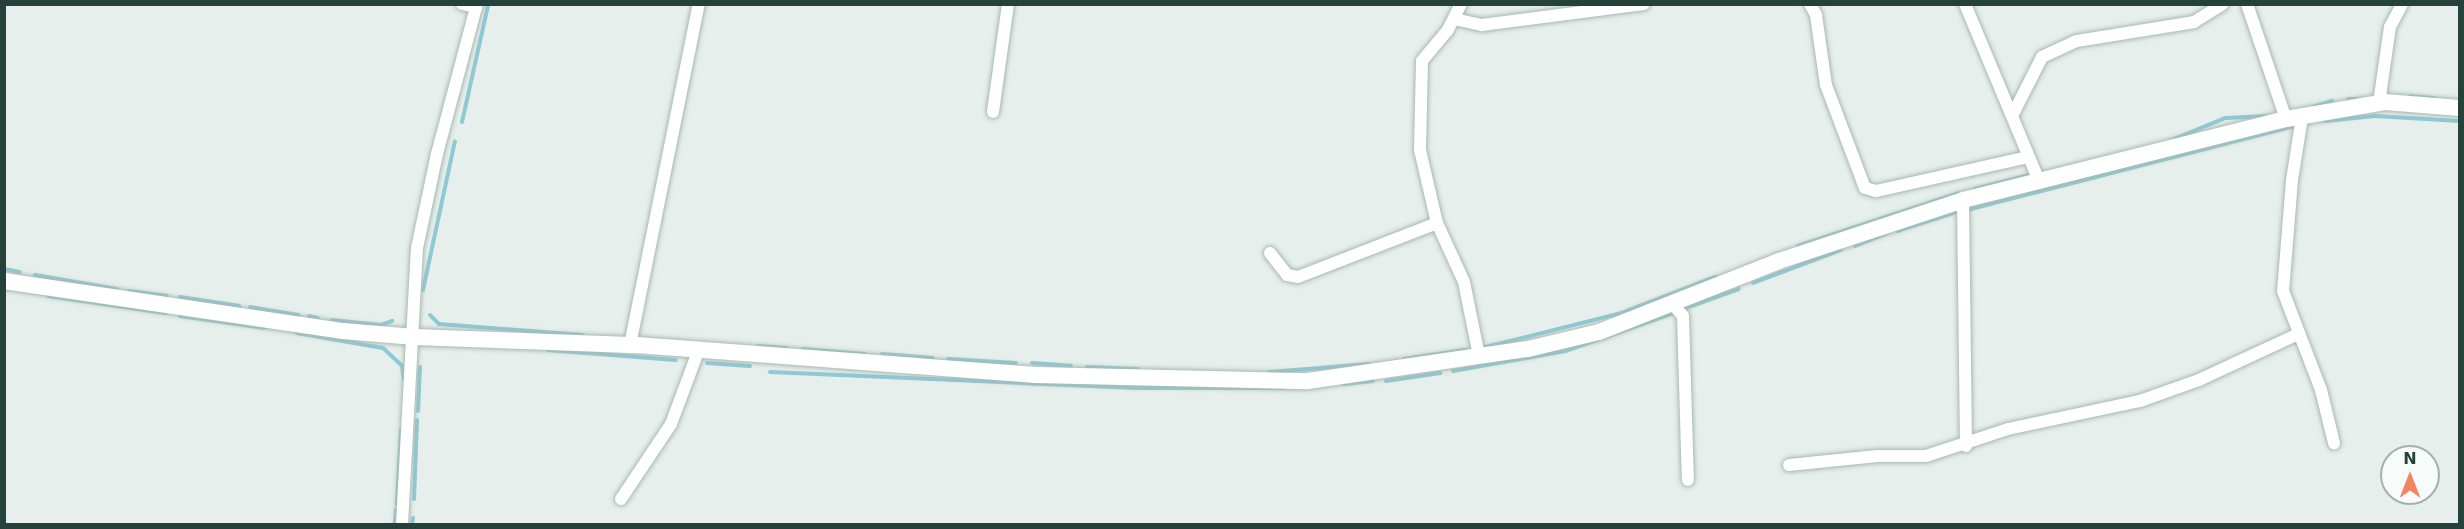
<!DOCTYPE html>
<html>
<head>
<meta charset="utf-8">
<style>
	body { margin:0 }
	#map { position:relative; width:2464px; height:529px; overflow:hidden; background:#e6efeb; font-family:"DejaVu Sans",sans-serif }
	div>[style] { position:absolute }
	.stream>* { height:4px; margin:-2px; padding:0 2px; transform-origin:2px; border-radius:2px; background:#8ec9d4 }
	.roads { filter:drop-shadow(0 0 2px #a8b8b2) drop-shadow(0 0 2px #a8b8b2) }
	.street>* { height:12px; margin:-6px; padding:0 6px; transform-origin:6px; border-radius:6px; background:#fff }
	.secondary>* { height:16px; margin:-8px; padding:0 8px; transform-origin:8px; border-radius:8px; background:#fff }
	span { translate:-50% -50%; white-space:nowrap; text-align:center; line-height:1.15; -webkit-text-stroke:6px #f7fbf9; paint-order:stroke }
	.frame { position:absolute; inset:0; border:6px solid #24423a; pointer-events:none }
	.north { position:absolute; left:2380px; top:445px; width:60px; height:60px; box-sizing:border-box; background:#f7fbf9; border:2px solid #a3b1ad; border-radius:50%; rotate:0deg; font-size:16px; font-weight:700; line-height:24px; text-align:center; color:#24423a }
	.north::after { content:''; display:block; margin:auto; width:21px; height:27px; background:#f4845f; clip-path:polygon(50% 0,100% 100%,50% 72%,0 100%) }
</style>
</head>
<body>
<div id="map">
	<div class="stream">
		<div style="left:2410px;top:96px;width:25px;rotate:5deg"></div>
		<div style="left:2348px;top:99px;width:9px"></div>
		<div style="left:2313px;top:107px;width:20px;rotate:-18deg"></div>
		<div style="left:2325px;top:121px;width:50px;rotate:-5.7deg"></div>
		<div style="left:2375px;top:116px;width:84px;rotate:3.4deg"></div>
		<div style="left:462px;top:122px;width:119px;rotate:-77.4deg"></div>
		<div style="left:2174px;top:139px;width:55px;rotate:-22.4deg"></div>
		<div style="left:2225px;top:118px;width:42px;rotate:-2.7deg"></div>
		<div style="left:1975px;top:189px;width:56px;rotate:-14.5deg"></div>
		<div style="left:1967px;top:210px;width:338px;rotate:-14.4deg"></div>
		<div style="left:1897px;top:231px;width:63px;rotate:-17.6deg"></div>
		<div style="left:1798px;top:246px;width:169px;rotate:-18.2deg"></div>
		<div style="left:1855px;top:246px;width:35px;rotate:-22deg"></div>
		<div style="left:4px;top:269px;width:16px;rotate:11deg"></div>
		<div style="left:35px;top:275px;width:83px;rotate:9.7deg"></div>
		<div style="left:1753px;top:283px;width:94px;rotate:-20.6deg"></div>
		<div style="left:423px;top:290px;width:152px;rotate:-77.9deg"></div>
		<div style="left:129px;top:291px;width:38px;rotate:7deg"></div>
		<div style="left:48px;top:296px;width:119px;rotate:8.2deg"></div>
		<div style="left:180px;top:297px;width:60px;rotate:8.7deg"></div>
		<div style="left:250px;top:307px;width:49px;rotate:9.5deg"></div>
		<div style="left:1683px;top:309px;width:59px;rotate:-19.7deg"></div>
		<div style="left:430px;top:315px;width:13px;rotate:45deg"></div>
		<div style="left:439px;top:324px;width:144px;rotate:4.4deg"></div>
		<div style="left:180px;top:316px;width:85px;rotate:8.1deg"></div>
		<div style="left:309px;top:316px;width:9px;rotate:13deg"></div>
		<div style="left:332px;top:320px;width:49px;rotate:5.8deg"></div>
		<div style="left:381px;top:325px;width:12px;rotate:-20deg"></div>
		<div style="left:297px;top:333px;width:87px;rotate:9.9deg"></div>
		<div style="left:383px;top:348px;width:26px;rotate:43deg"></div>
		<div style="left:402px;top:366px;width:14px;rotate:82deg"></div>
		<div style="left:758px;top:346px;width:29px;rotate:4deg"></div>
		<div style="left:1482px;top:348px;width:143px;rotate:-14.1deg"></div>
		<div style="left:1621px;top:313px;width:101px;rotate:-21deg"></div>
		<div style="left:803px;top:349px;width:62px;rotate:4.6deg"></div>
		<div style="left:548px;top:350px;width:128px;rotate:4.5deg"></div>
		<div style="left:882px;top:354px;width:51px;rotate:4.5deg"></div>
		<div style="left:948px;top:359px;width:68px;rotate:3.4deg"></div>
		<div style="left:1404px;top:359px;width:62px;rotate:-8.4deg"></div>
		<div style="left:707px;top:363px;width:43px;rotate:4deg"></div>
		<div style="left:1032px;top:363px;width:39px;rotate:4deg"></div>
		<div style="left:1087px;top:367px;width:51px;rotate:2.2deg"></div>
		<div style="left:1453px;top:371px;width:114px;rotate:-10.1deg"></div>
		<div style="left:1565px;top:351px;width:115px;rotate:-19.2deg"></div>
		<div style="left:770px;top:372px;width:365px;rotate:2.5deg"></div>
		<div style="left:1135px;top:388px;width:150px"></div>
		<div style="left:1269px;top:372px;width:100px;rotate:-4.6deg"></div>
		<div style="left:1386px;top:381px;width:55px;rotate:-8.4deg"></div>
		<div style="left:1344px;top:384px;width:29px;rotate:-6deg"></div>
		<div style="left:418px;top:411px;width:44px;rotate:-87.4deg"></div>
		<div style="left:414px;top:499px;width:79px;rotate:-87.8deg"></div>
		<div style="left:397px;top:504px;width:74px;rotate:-86.9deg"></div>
		<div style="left:395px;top:524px;width:14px;rotate:-86deg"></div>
		<div style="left:412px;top:524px;width:6px;rotate:-81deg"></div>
	</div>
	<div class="roads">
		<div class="street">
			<div style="left:462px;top:4px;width:14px;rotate:12deg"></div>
			<div style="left:1461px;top:4px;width:30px;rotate:117deg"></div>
			<div style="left:1447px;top:31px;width:39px;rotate:130deg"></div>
			<div style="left:1422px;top:61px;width:89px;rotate:91.3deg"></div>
			<div style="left:1420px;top:150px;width:75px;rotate:76.9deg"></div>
			<div style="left:1437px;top:223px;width:65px;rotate:65.4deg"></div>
			<div style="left:1464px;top:282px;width:76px;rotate:78.5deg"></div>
			<div style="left:1810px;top:4px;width:13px;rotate:61deg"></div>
			<div style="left:1816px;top:15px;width:71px;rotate:81.9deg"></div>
			<div style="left:1826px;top:85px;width:110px;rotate:69.3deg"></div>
			<div style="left:1865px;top:188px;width:11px;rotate:15deg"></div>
			<div style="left:1876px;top:191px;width:156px;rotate:-12.6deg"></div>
			<div style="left:1965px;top:4px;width:192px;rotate:67.3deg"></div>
			<div style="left:2247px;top:4px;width:121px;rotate:71.3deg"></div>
			<div style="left:1454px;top:19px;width:29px;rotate:12deg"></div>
			<div style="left:1482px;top:25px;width:163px;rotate:-7.4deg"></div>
			<div style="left:2379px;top:103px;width:77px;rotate:-81.8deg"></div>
			<div style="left:2390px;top:27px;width:26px;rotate:-62deg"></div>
			<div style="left:993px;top:112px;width:109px;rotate:-82.1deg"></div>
			<div style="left:2013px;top:114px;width:64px;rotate:-63deg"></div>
			<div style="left:2042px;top:57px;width:38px;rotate:-25deg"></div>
			<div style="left:2077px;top:41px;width:119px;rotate:-9.2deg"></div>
			<div style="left:2194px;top:22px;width:34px;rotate:-32deg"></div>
			<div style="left:2302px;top:117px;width:64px;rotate:99deg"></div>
			<div style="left:2292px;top:180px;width:111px;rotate:94.6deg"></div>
			<div style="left:2283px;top:291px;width:106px;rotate:69deg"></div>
			<div style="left:2321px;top:390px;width:55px;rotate:76.2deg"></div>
			<div style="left:1963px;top:200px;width:246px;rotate:89.3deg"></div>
			<div style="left:1270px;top:253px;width:28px;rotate:52deg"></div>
			<div style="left:1287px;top:275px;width:11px;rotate:10deg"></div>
			<div style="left:1298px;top:277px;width:149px;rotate:-21.2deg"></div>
			<div style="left:1672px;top:304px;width:16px;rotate:47deg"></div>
			<div style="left:1683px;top:316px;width:164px;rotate:88.3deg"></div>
			<div style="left:630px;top:345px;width:348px;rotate:-78.6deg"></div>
			<div style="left:1789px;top:465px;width:89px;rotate:-5.8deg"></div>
			<div style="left:1878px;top:456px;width:48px"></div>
			<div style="left:1926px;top:456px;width:86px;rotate:-18.2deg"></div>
			<div style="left:2008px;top:429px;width:135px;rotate:-12deg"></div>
			<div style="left:2140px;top:401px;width:63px;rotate:-19.6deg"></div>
			<div style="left:2199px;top:380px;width:109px;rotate:-24.9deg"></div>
			<div style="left:621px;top:499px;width:90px;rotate:-56.3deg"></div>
			<div style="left:671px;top:424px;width:80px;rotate:-69.5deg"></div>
			<div style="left:402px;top:524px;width:276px;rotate:-86.9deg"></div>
			<div style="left:417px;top:248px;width:96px;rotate:-78deg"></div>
			<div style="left:437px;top:154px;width:155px;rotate:-75.1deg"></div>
		</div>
		<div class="secondary">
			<div style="left:4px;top:281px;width:343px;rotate:8.4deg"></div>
			<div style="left:343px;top:331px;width:72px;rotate:4.8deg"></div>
			<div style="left:415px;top:337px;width:222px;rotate:2.1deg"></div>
			<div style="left:637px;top:345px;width:400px;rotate:4.3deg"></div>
			<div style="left:1036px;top:375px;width:272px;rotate:1.3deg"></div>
			<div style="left:1308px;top:381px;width:222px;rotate:-8.3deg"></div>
			<div style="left:1528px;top:349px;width:73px;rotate:-13.5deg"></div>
			<div style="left:1599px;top:332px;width:193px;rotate:-21.5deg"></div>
			<div style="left:1779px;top:261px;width:194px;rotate:-18.3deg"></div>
			<div style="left:1963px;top:200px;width:333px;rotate:-14.1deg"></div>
			<div style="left:2286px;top:119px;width:100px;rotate:-9.7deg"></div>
			<div style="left:2385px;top:102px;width:75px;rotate:4.6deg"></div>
		</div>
	</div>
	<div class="frame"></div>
	<div class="north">N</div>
</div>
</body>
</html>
